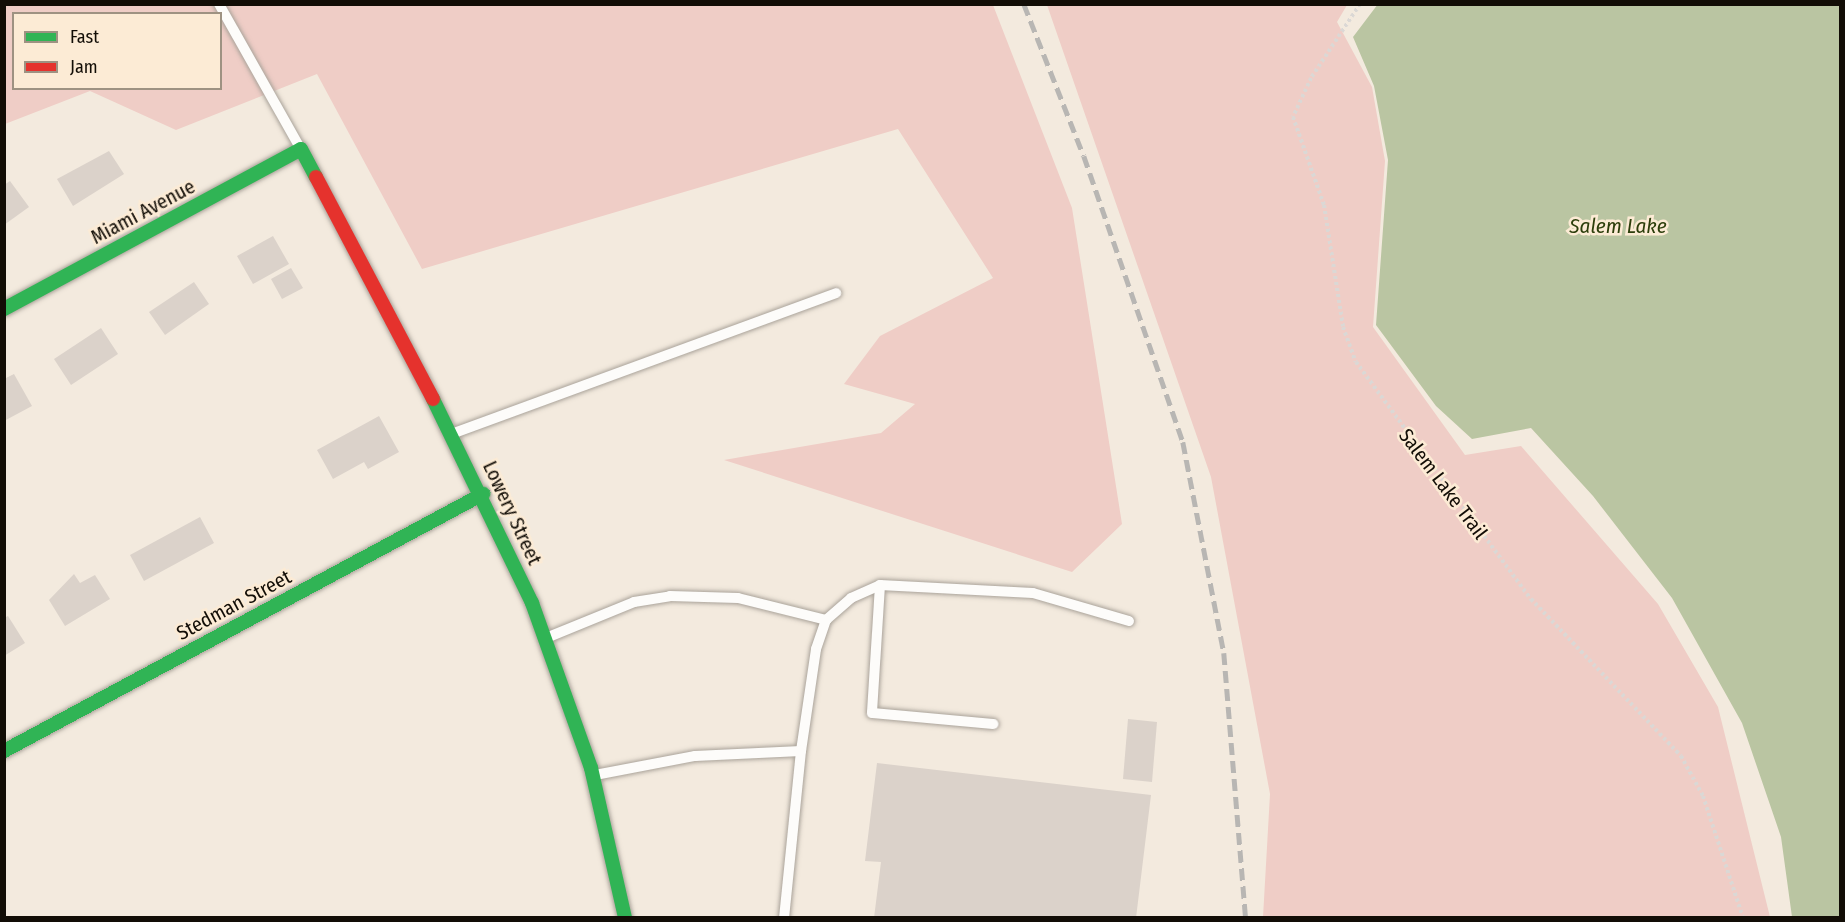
<!DOCTYPE html>
<html>
<head>
<meta charset="utf-8">
<style>
	body { margin:0 }
	#map { position:relative; width:1845px; height:922px; overflow:hidden; background:#f3eade; font-family:"Fira Sans Condensed",sans-serif }
	div>[style] { position:absolute }
	.green>* { inset:0; background:#efcdc6 }
	.water>* { inset:0; background:#bac5a2 }
	.building>* { inset:0; background:#dbd2ca }
	.path>* { height:4px; margin-top:-2px; transform-origin:0; background:repeating-linear-gradient(90deg,#dbd8d5 0 3px,transparent 0 6px) }
	.roads { filter:drop-shadow(0 0 2px #aaa39a) drop-shadow(0 0 2px #aaa39a) }
	.lane>* { height:10px; margin:-5px; padding:0 5px; transform-origin:5px; border-radius:5px; background:#fdfcfa }
	.fast>* { height:14px; margin:-7px; padding:0 7px; transform-origin:7px; border-radius:7px; background:#30b455 }
	.jam>* { height:14px; margin:-7px; padding:0 7px; transform-origin:7px; border-radius:7px; background:#e5322d }
	.rail>* { height:4.5px; margin-top:-2.25px; transform-origin:0; background:repeating-linear-gradient(90deg,#b8b6b3 0 12px,transparent 0 18px) }
	span { translate:-50% -50%; white-space:nowrap; text-align:center; line-height:1.15; -webkit-text-stroke:5px #fcebd5; paint-order:stroke }
	.street-label { font-size:20px; color:#120d06 }
	.water-label { font-size:21px; color:#2c3e0b; font-style:italic }
	.frame { position:absolute; inset:0; border:6px solid #120d06; pointer-events:none }
	.legend { position:absolute; left:12px; top:12px; width:210px; height:78px; box-sizing:border-box; background:#fcebd5; border:2px solid #9e9282; margin:0; padding:8px 10px; list-style:none; font-size:18px; color:#120d06 }
	.legend li { display:flex; align-items:center; gap:12px; height:30px }
	.legend b { width:30px; border:2px solid #9e9282 }
</style>
</head>
<body>
<div id="map">
	<div class="green">
		<div style="clip-path:polygon(evenodd,5px 5px,993px 5px,1072px 208px,1122px 524px,1072px 572px,724px 460px,881px 433px,915px 404px,844px 384px,880px 336px,993px 278px,898px 129px,422px 269px,317px 74px,176px 130px,90px 91px,5px 124px,5px 5px,14px 14px,220px 14px,220px 88px,14px 88px,14px 14px)"></div>
		<div style="clip-path:polygon(1047px 5px,1347px 5px,1337px 22px,1372px 87px,1385px 161px,1373px 327px,1465px 455px,1521px 446px,1658px 604px,1718px 707px,1770px 917px,1263px 917px,1270px 794px,1211px 477px)"></div>
	</div>
	<div class="water">
		<div style="clip-path:polygon(1378px 4px,1840px 5px,1840px 917px,1792px 917px,1781px 837px,1742px 723px,1672px 598px,1593px 496px,1531px 428px,1472px 439px,1436px 406px,1376px 325px,1388px 160px,1374px 86px,1353px 37px)"></div>
	</div>
	<div class="building">
		<div style="clip-path:polygon(109px 151px,124px 174px,73px 206px,57px 179px)"></div>
		<div style="clip-path:polygon(10px 181px,29px 207px,4px 225px,4px 185px)"></div>
		<div style="clip-path:polygon(273px 236px,289px 264px,253px 284px,237px 256px)"></div>
		<div style="clip-path:polygon(291px 268px,303px 288px,282px 299px,271px 279px)"></div>
		<div style="clip-path:polygon(194px 282px,209px 304px,165px 335px,149px 312px)"></div>
		<div style="clip-path:polygon(101px 328px,118px 354px,71px 385px,54px 359px)"></div>
		<div style="clip-path:polygon(14px 374px,32px 406px,4px 421px,4px 379px)"></div>
		<div style="clip-path:polygon(379px 416px,399px 452px,368px 469px,364px 462px,333px 479px,317px 450px)"></div>
		<div style="clip-path:polygon(200px 517px,214px 543px,144px 581px,130px 555px)"></div>
		<div style="clip-path:polygon(74px 574px,80px 583px,95px 575px,110px 599px,65px 626px,49px 600px)"></div>
		<div style="clip-path:polygon(8px 616px,25px 643px,4px 656px,4px 618px)"></div>
		<div style="clip-path:polygon(1128px 719px,1157px 722px,1152px 782px,1123px 779px)"></div>
		<div style="clip-path:polygon(877px 763px,1151px 795px,1136px 918px,874px 918px,881px 862px,865px 861px)"></div>
	</div>
	<div class="path">
		<div style="left:1360px;top:4px;width:89px;rotate:123.5deg"></div>
		<div style="left:1311px;top:78px;width:43px;rotate:114.8deg"></div>
		<div style="left:1293px;top:117px;width:93px;rotate:70.6deg"></div>
		<div style="left:1324px;top:205px;width:123px;rotate:81.1deg"></div>
		<div style="left:1343px;top:327px;width:37px;rotate:70deg"></div>
		<div style="left:1356px;top:362px;width:295px;rotate:53.6deg"></div>
		<div style="left:1531px;top:599px;width:217px;rotate:46.3deg"></div>
		<div style="left:1681px;top:756px;width:46px;rotate:61.2deg"></div>
		<div style="left:1703px;top:796px;width:128px;rotate:71.8deg"></div>
	</div>
	<div class="roads">
		<div class="lane">
			<div style="left:219px;top:4px;width:163px;rotate:60.6deg"></div>
			<div style="left:454px;top:433px;width:407px;rotate:-20.1deg"></div>
			<div style="left:880px;top:585px;width:128px;rotate:93.6deg"></div>
			<div style="left:872px;top:713px;width:122px;rotate:5.2deg"></div>
			<div style="left:546px;top:638px;width:95px;rotate:-22.2deg"></div>
			<div style="left:634px;top:602px;width:36px;rotate:-9deg"></div>
			<div style="left:670px;top:596px;width:68px;rotate:1.7deg"></div>
			<div style="left:738px;top:598px;width:91px;rotate:14deg"></div>
			<div style="left:801px;top:751px;width:103px;rotate:-81.6deg"></div>
			<div style="left:816px;top:649px;width:31px;rotate:-71deg"></div>
			<div style="left:826px;top:620px;width:33px;rotate:-41deg"></div>
			<div style="left:851px;top:598px;width:32px;rotate:-24deg"></div>
			<div style="left:880px;top:585px;width:153px;rotate:3deg"></div>
			<div style="left:1033px;top:593px;width:100px;rotate:16.3deg"></div>
			<div style="left:595px;top:775px;width:102px;rotate:-10.8deg"></div>
			<div style="left:695px;top:756px;width:106px;rotate:-2.7deg"></div>
			<div style="left:801px;top:751px;width:168px;rotate:95.8deg"></div>
		</div>
		<div class="fast">
			<div style="left:4px;top:309px;width:337px;rotate:-28.3deg"></div>
			<div style="left:301px;top:149px;width:32px;rotate:62deg"></div>
			<div style="left:433px;top:399px;width:227px;rotate:64.1deg"></div>
			<div style="left:532px;top:603px;width:175px;rotate:70.3deg"></div>
			<div style="left:591px;top:768px;width:154px;rotate:77.2deg"></div>
			<div style="left:4px;top:751px;width:544px;rotate:-28.22deg"></div>
		</div>
		<div class="jam">
			<div style="left:316px;top:177px;width:251px;rotate:62.2deg"></div>
		</div>
	</div>
	<div class="rail">
		<div style="left:1024px;top:4px;width:163px;rotate:68.5deg"></div>
		<div style="left:1084px;top:156px;width:303px;rotate:70.9deg"></div>
		<div style="left:1183px;top:442px;width:215px;rotate:79deg"></div>
		<div style="left:1224px;top:653px;width:266px;rotate:85.3deg"></div>
	</div>
	<div class="street-label">
		<span style="left:143px;top:212px;rotate:-28deg">Miami Avenue</span>
		<span style="left:1443px;top:484px;rotate:53deg">Salem Lake Trail</span>
		<span style="left:512px;top:513px;rotate:65deg">Lowery Street</span>
		<span style="left:234px;top:605px;rotate:-28deg">Stedman Street</span>
	</div>
	<div class="water-label">
		<span style="left:1618px;top:226px">Salem Lake</span>
	</div>
	<div class="frame"></div>
	<ul class="legend">
	<li><b style="height:8px;background:#30b455"></b>Fast</li>
	<li><b style="height:8px;background:#e5322d"></b>Jam</li>
	</ul>
</div>
</body>
</html>
